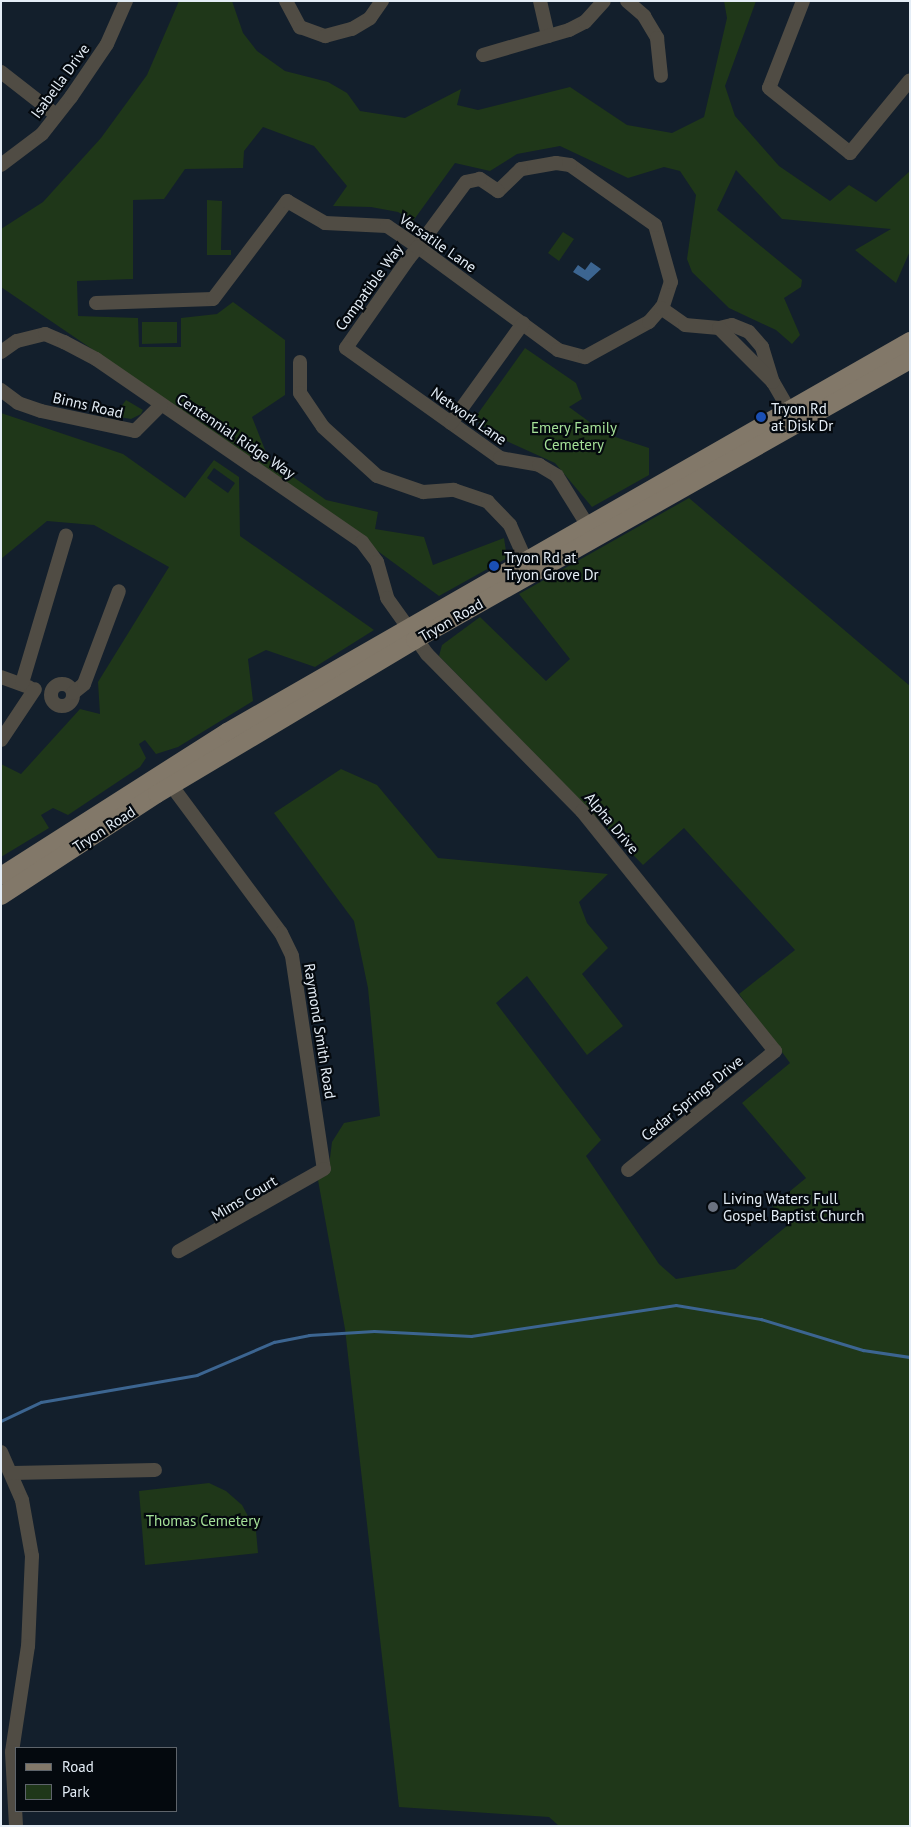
<!DOCTYPE html>
<html>
<head>
<meta charset="utf-8">
<style>
	body { margin:0 }
	#map { position:relative; width:911px; height:1827px; overflow:hidden; background:#131f2c; font-family:"PT Sans",sans-serif }
	div>[style] { position:absolute }
	.green>* { inset:0; background:#1f3719 }
	.water>* { inset:0; background:#3c6591 }
	.stream>* { height:2.5px; margin:-1.25px; padding:0 1.25px; transform-origin:1.25px; border-radius:1.25px; background:#3c6591 }
	.minor>* { height:14px; margin:-7px; padding:0 7px; transform-origin:7px; border-radius:7px; background:#504c44 }
	.minor>.ring { margin:-7px; padding:0; box-sizing:content-box; background:none; border:14px solid #504c44; border-radius:50% }
	.major>* { height:18px; margin:-9px; padding:0 9px; transform-origin:9px; border-radius:9px; background:#827869 }
	.dots>* { width:14px; height:14px; translate:-50% -50%; box-sizing:border-box; border:2px solid #04090e; border-radius:50% }
	span { translate:-50% -50%; white-space:nowrap; text-align:center; line-height:1.15; -webkit-text-stroke:4.5px #04090e; paint-order:stroke }
	.street-label { font-size:15px; color:#e4edf6 }
	.poi-label { font-size:15px; color:#e4edf6 }
	.left { translate:0 -50%; text-align:left }
	.park-label { font-size:15px; color:#a5e098 }
	.frame { position:absolute; inset:0; border:2px solid #e4edf6; pointer-events:none }
	.legend { position:absolute; left:15px; top:1747px; width:162px; height:65px; box-sizing:border-box; background:#04090e; border:1px solid #5e646b; margin:0; padding:6px 9px; list-style:none; font-size:15px; color:#e4edf6 }
	.legend li { display:flex; align-items:center; gap:10px; height:25px }
	.legend b { width:25px; border:1px solid #5e646b }
</style>
</head>
<body>
<div id="map">
	<div class="green">
		<div style="clip-path:polygon(179px 1px,232px 1px,243px 33px,257px 51px,285px 71px,328px 82px,347px 93px,360px 111px,405px 118px,461px 89px,457px 105px,478px 110px,570px 87px,627px 125px,672px 133px,704px 117px,727px 18px,724px 1px,756px 1px,725px 86px,735px 116px,779px 166px,830px 201px,849px 185px,876px 202px,910px 171px,910px 251px,896px 283px,855px 250px,891px 229px,782px 219px,736px 170px,717px 210px,802px 280px,801px 287px,784px 298px,800px 335px,792px 344px,776px 330px,729px 308px,692px 272px,687px 259px,696px 195px,680px 171px,664px 167px,628px 178px,560px 146px,517px 154px,490px 171px,455px 163px,413px 221px,398px 212px,371px 207px,333px 206px,347px 186px,314px 146px,263px 127px,244px 151px,243px 168px,185px 169px,164px 199px,133px 200px,133px 279px,77px 281px,78px 316px,138px 318px,139px 347px,181px 347px,181px 318px,217px 314px,233px 302px,285px 340px,285px 395px,252px 417px,269px 460px,326px 500px,378px 512px,375px 529px,424px 537px,433px 565px,504px 538px,507px 558px,439px 596px,240px 450px,1px 287px,1px 229px,43px 202px,101px 138px,147px 75px)"></div>
		<div style="clip-path:polygon(207px 200px,222px 201px,221px 250px,231px 250px,231px 255px,207px 255px)"></div>
		<div style="clip-path:polygon(563px 232px,574px 239px,559px 261px,548px 253px)"></div>
		<div style="clip-path:polygon(142px 322px,177px 322px,177px 343px,142px 344px)"></div>
		<div style="clip-path:polygon(525px 348px,576px 383px,582px 399px,569px 407px,606px 434px,649px 448px,649px 475px,592px 507px,555px 463px,502px 439px,474px 419px)"></div>
		<div style="clip-path:polygon(126px 400px,143px 410px,141px 414px,131px 419px,114px 416px)"></div>
		<div style="clip-path:polygon(evenodd,1px 413px,123px 454px,185px 498px,214px 460px,239px 477px,240px 536px,374px 630px,315px 667px,266px 650px,248px 659px,253px 701px,178px 747px,156px 754px,145px 740px,139px 744px,146px 758px,140px 767px,68px 815px,53px 808px,41px 815px,49px 828px,1px 857px,1px 764px,21px 774px,80px 709px,100px 714px,98px 682px,169px 567px,94px 525px,47px 521px,1px 559px,1px 413px,214px 468px,235px 483px,228px 493px,207px 478px,214px 468px)"></div>
		<div style="clip-path:polygon(689px 498px,910px 686px,910px 1826px,559px 1826px,549px 1817px,399px 1807px,345px 1329px,318px 1180px,328px 1174px,332px 1142px,344px 1123px,380px 1116px,368px 988px,354px 921px,274px 813px,341px 769px,377px 785px,438px 858px,608px 874px,579px 902px,587px 923px,608px 948px,582px 974px,623px 1026px,587px 1055px,527px 976px,496px 1003px,601px 1140px,586px 1156px,659px 1264px,676px 1279px,735px 1269px,788px 1225px,772px 1206px,806px 1178px,742px 1103px,790px 1063px,739px 994px,795px 950px,684px 828px,643px 865px,439px 656px,442px 645px,480px 617px,546px 681px,570px 659px,519px 594px)"></div>
		<div style="clip-path:polygon(209px 1483px,226px 1491px,242px 1505px,256px 1531px,258px 1553px,145px 1565px,139px 1491px)"></div>
	</div>
	<div class="water">
		<div style="clip-path:polygon(591px 262px,601px 269px,588px 281px,573px 272px,578px 265px,585px 270px)"></div>
	</div>
	<div class="stream">
		<div style="left:1px;top:1421px;width:44px;rotate:-25.4deg"></div>
		<div style="left:41px;top:1402px;width:158px;rotate:-9.8deg"></div>
		<div style="left:197px;top:1375px;width:84px;rotate:-23.2deg"></div>
		<div style="left:274px;top:1342px;width:36px;rotate:-11deg"></div>
		<div style="left:309px;top:1335px;width:65px;rotate:-3.5deg"></div>
		<div style="left:374px;top:1331px;width:97px;rotate:3deg"></div>
		<div style="left:471px;top:1336px;width:207px;rotate:-8.6deg"></div>
		<div style="left:676px;top:1305px;width:86px;rotate:9.4deg"></div>
		<div style="left:761px;top:1319px;width:107px;rotate:16.9deg"></div>
		<div style="left:863px;top:1350px;width:48px;rotate:8.5deg"></div>
	</div>
	<div class="minor">
		<div style="left:286px;top:1px;width:30px;rotate:62deg"></div>
		<div style="left:300px;top:27px;width:27px;rotate:20deg"></div>
		<div style="left:325px;top:36px;width:28px;rotate:-15deg"></div>
		<div style="left:352px;top:29px;width:21px;rotate:-31deg"></div>
		<div style="left:370px;top:18px;width:21px;rotate:-55deg"></div>
		<div style="left:540px;top:1px;width:36px;rotate:77deg"></div>
		<div style="left:627px;top:1px;width:23px;rotate:41deg"></div>
		<div style="left:644px;top:16px;width:26px;rotate:59deg"></div>
		<div style="left:657px;top:38px;width:38px;rotate:84deg"></div>
		<div style="left:803px;top:1px;width:93px;rotate:111.3deg"></div>
		<div style="left:769px;top:88px;width:104px;rotate:38.7deg"></div>
		<div style="left:850px;top:153px;width:94px;rotate:-50.6deg"></div>
		<div style="left:483px;top:55px;width:90px;rotate:-16.2deg"></div>
		<div style="left:569px;top:30px;width:18px;rotate:-27deg"></div>
		<div style="left:585px;top:22px;width:28px;rotate:-48deg"></div>
		<div style="left:1px;top:72px;width:70px;rotate:38deg"></div>
		<div style="left:1px;top:165px;width:51px;rotate:-37.1deg"></div>
		<div style="left:42px;top:134px;width:47px;rotate:-51.9deg"></div>
		<div style="left:71px;top:97px;width:64px;rotate:-55.8deg"></div>
		<div style="left:107px;top:44px;width:47px;rotate:-66.2deg"></div>
		<div style="left:96px;top:303px;width:117px;rotate:-2deg"></div>
		<div style="left:213px;top:299px;width:123px;rotate:-52.9deg"></div>
		<div style="left:287px;top:201px;width:44px;rotate:30.1deg"></div>
		<div style="left:325px;top:223px;width:62px;rotate:2.8deg"></div>
		<div style="left:387px;top:226px;width:37px;rotate:34deg"></div>
		<div style="left:418px;top:247px;width:174px;rotate:36.3deg"></div>
		<div style="left:558px;top:350px;width:28px;rotate:15deg"></div>
		<div style="left:585px;top:357px;width:73px;rotate:-28.7deg"></div>
		<div style="left:649px;top:322px;width:21px;rotate:-49deg"></div>
		<div style="left:663px;top:306px;width:25px;rotate:-72deg"></div>
		<div style="left:671px;top:282px;width:59px;rotate:-105.7deg"></div>
		<div style="left:655px;top:225px;width:104px;rotate:-144.8deg"></div>
		<div style="left:570px;top:165px;width:14px;rotate:-172deg"></div>
		<div style="left:556px;top:163px;width:36px;rotate:170deg"></div>
		<div style="left:521px;top:169px;width:32px;rotate:136deg"></div>
		<div style="left:498px;top:191px;width:22px;rotate:-146deg"></div>
		<div style="left:480px;top:179px;width:14px;rotate:168deg"></div>
		<div style="left:466px;top:182px;width:81px;rotate:126.4deg"></div>
		<div style="left:418px;top:247px;width:14px;rotate:129deg"></div>
		<div style="left:409px;top:258px;width:110px;rotate:125deg"></div>
		<div style="left:346px;top:348px;width:189px;rotate:35.5deg"></div>
		<div style="left:500px;top:458px;width:40px;rotate:10deg"></div>
		<div style="left:539px;top:465px;width:21px;rotate:31deg"></div>
		<div style="left:557px;top:476px;width:59px;rotate:58.2deg"></div>
		<div style="left:661px;top:308px;width:29px;rotate:35deg"></div>
		<div style="left:685px;top:325px;width:34px;rotate:5deg"></div>
		<div style="left:719px;top:328px;width:13px;rotate:-13deg"></div>
		<div style="left:732px;top:325px;width:18px;rotate:22deg"></div>
		<div style="left:749px;top:332px;width:20px;rotate:49deg"></div>
		<div style="left:762px;top:347px;width:37px;rotate:73deg"></div>
		<div style="left:773px;top:382px;width:34px;rotate:60deg"></div>
		<div style="left:719px;top:328px;width:76px;rotate:45deg"></div>
		<div style="left:1px;top:352px;width:19px;rotate:-35deg"></div>
		<div style="left:17px;top:341px;width:29px;rotate:-14deg"></div>
		<div style="left:45px;top:334px;width:21px;rotate:23deg"></div>
		<div style="left:64px;top:342px;width:36px;rotate:28deg"></div>
		<div style="left:96px;top:359px;width:323px;rotate:34.5deg"></div>
		<div style="left:362px;top:542px;width:25px;rotate:53deg"></div>
		<div style="left:377px;top:562px;width:37px;rotate:74deg"></div>
		<div style="left:387px;top:598px;width:69px;rotate:54.5deg"></div>
		<div style="left:427px;top:654px;width:221px;rotate:45.4deg"></div>
		<div style="left:582px;top:811px;width:308px;rotate:51.2deg"></div>
		<div style="left:775px;top:1051px;width:189px;rotate:141deg"></div>
		<div style="left:300px;top:362px;width:31px;rotate:90deg"></div>
		<div style="left:300px;top:393px;width:41px;rotate:55.9deg"></div>
		<div style="left:323px;top:427px;width:73px;rotate:42.2deg"></div>
		<div style="left:377px;top:476px;width:49px;rotate:19.2deg"></div>
		<div style="left:423px;top:492px;width:31px;rotate:-4deg"></div>
		<div style="left:454px;top:490px;width:36px;rotate:19deg"></div>
		<div style="left:488px;top:502px;width:32px;rotate:46deg"></div>
		<div style="left:510px;top:525px;width:39px;rotate:66deg"></div>
		<div style="left:1px;top:390px;width:21px;rotate:37deg"></div>
		<div style="left:18px;top:403px;width:24px;rotate:19deg"></div>
		<div style="left:41px;top:411px;width:96px;rotate:12deg"></div>
		<div style="left:135px;top:431px;width:37px;rotate:-45deg"></div>
		<div style="left:451px;top:423px;width:123px;rotate:-54.2deg"></div>
		<div style="left:1px;top:677px;width:30px;rotate:20deg"></div>
		<div style="left:22px;top:683px;width:154px;rotate:-73.4deg"></div>
		<div class="ring" style="left:51px;top:684px;width:8px;height:8px"></div>
		<div style="left:73px;top:693px;width:14px;rotate:-39deg"></div>
		<div style="left:84px;top:684px;width:99px;rotate:-69.4deg"></div>
		<div style="left:1px;top:740px;width:61px;rotate:-56.3deg"></div>
		<div style="left:171px;top:785px;width:184px;rotate:53.4deg"></div>
		<div style="left:281px;top:933px;width:25px;rotate:64deg"></div>
		<div style="left:292px;top:956px;width:215px;rotate:81.5deg"></div>
		<div style="left:324px;top:1169px;width:167px;rotate:150.5deg"></div>
		<div style="left:1px;top:1452px;width:52px;rotate:66.4deg"></div>
		<div style="left:22px;top:1500px;width:57px;rotate:79.9deg"></div>
		<div style="left:32px;top:1556px;width:90px;rotate:92.5deg"></div>
		<div style="left:28px;top:1646px;width:107px;rotate:98.6deg"></div>
		<div style="left:12px;top:1752px;width:74px;rotate:86.9deg"></div>
		<div style="left:13px;top:1473px;width:142px;rotate:-1.2deg"></div>
	</div>
	<div class="major">
		<div style="left:1px;top:876px;width:268px;rotate:-32.5deg"></div>
		<div style="left:227px;top:732px;width:787px;rotate:-29.79deg"></div>
		<div style="left:1px;top:896px;width:186px;rotate:-33.2deg"></div>
		<div style="left:157px;top:794px;width:300px;rotate:-30.8deg"></div>
		<div style="left:415px;top:640px;width:569px;rotate:-29.49deg"></div>
	</div>
	<div class="dots">
		<div style="left:761px;top:417px;background:#1a4fb4"></div>
		<div style="left:494px;top:566px;background:#1a4fb4"></div>
		<div style="left:713px;top:1207px;background:#6b7280"></div>
	</div>
	<div class="street-label">
		<span style="left:60px;top:81px;rotate:-54deg">Isabella Drive</span>
		<span style="left:438px;top:243px;rotate:35deg">Versatile Lane</span>
		<span style="left:369px;top:287px;rotate:-54deg">Compatible Way</span>
		<span style="left:88px;top:405px;rotate:13deg">Binns Road</span>
		<span style="left:469px;top:416px;rotate:35deg">Network Lane</span>
		<span style="left:236px;top:436px;rotate:34deg">Centennial Ridge Way</span>
		<span style="left:451px;top:620px;rotate:-30deg">Tryon Road</span>
		<span style="left:612px;top:823px;rotate:50deg">Alpha Drive</span>
		<span style="left:104px;top:829px;rotate:-33deg">Tryon Road</span>
		<span style="left:320px;top:1031px;rotate:81deg">Raymond Smith Road</span>
		<span style="left:692px;top:1098px;rotate:-39deg">Cedar Springs Drive</span>
		<span style="left:244px;top:1198px;rotate:-31deg">Mims Court</span>
	</div>
	<div class="poi-label">
		<span class="left" style="left:771px;top:417px">Tryon Rd<br>at Disk Dr</span>
		<span class="left" style="left:504px;top:566px">Tryon Rd at<br>Tryon Grove Dr</span>
		<span class="left" style="left:723px;top:1207px">Living Waters Full<br>Gospel Baptist Church</span>
	</div>
	<div class="park-label">
		<span style="left:574px;top:436px">Emery Family<br>Cemetery</span>
		<span style="left:203px;top:1521px">Thomas Cemetery</span>
	</div>
	<div class="frame"></div>
	<ul class="legend">
	<li><b style="height:6px;background:#827869"></b>Road</li>
	<li><b style="height:14px;background:#1f3719"></b>Park</li>
	</ul>
</div>
</body>
</html>
